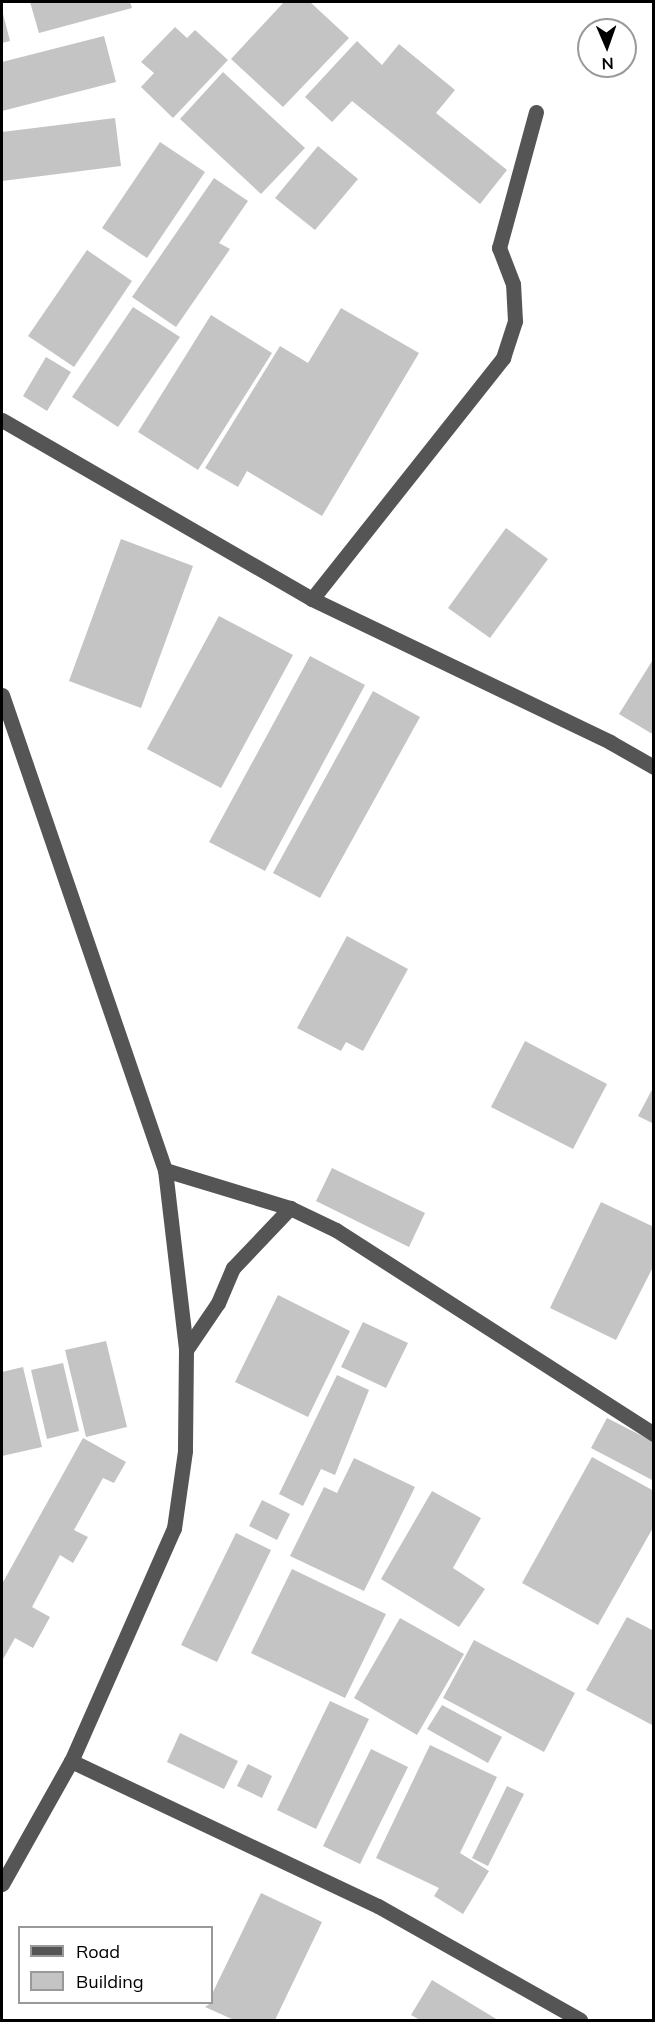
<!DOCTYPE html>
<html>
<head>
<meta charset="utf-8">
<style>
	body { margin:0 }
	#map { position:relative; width:655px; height:2022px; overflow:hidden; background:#fff; font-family:Mulish,sans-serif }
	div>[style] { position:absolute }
	.building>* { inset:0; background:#c4c4c4 }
	.minor>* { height:15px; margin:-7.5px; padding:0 7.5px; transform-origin:7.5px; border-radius:7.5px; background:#555 }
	span { translate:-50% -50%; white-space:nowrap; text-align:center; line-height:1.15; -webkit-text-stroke:4.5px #fff; paint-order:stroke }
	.frame { position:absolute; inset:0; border:3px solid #000; pointer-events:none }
	.legend { position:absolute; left:18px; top:1926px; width:195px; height:78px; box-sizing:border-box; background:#fff; border:2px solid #999; margin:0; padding:8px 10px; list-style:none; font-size:18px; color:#000 }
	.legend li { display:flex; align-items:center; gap:12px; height:30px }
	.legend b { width:30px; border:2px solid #999 }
	.north { position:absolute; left:577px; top:18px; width:60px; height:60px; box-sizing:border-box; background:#fff; border:2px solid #999; border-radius:50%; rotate:178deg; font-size:16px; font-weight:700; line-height:24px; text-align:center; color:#000 }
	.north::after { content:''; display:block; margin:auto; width:21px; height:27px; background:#000; clip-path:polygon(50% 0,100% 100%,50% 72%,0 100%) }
</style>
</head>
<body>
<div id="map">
	<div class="building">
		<div style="clip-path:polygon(30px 2px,130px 2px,132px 8px,39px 33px)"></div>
		<div style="clip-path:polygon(284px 2px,310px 2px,349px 38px,283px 107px,231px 59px)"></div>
		<div style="clip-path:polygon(2px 10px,10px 41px,2px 43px)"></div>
		<div style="clip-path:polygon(175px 27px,187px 38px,195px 30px,228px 60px,173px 118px,141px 87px,154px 73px,141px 62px)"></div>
		<div style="clip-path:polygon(104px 36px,116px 82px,2px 111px,2px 62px)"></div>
		<div style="clip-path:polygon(357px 41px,382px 65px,399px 44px,455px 90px,436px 113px,507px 170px,480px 204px,352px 101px,332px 122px,305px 97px)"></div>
		<div style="clip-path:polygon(223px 72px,305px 148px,261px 194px,180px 119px)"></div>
		<div style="clip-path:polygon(115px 118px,121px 166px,2px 181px,2px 132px)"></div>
		<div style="clip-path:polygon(160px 142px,205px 172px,147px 258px,102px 228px)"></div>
		<div style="clip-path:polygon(318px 146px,358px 179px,315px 230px,275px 198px)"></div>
		<div style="clip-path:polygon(214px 178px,248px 201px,219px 243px,230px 249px,176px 327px,132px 297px)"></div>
		<div style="clip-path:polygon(87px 250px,132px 281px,74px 367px,28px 336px)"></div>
		<div style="clip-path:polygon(133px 307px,180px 337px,118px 427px,72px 397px)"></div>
		<div style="clip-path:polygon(341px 308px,419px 353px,322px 516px,247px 471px,238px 487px,205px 468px,280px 346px,308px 363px)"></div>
		<div style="clip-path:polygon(211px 315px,272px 353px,198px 470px,138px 432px)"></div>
		<div style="clip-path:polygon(46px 357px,71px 372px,47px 411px,23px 396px)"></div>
		<div style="clip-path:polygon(506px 528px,548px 559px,490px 638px,448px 608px)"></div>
		<div style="clip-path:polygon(121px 539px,193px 566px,141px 708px,69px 681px)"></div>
		<div style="clip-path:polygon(219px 616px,293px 655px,221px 788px,147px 749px)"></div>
		<div style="clip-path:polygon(310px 656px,365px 685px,265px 871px,209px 842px)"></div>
		<div style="clip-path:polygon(654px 658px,654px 735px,619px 714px)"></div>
		<div style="clip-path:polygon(373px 691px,420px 717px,320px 898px,273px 873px)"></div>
		<div style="clip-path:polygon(347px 936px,408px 969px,363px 1051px,346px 1042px,341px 1051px,297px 1028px)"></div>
		<div style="clip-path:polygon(525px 1041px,607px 1084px,573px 1149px,491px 1107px)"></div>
		<div style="clip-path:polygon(654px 1086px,654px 1124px,638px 1116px)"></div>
		<div style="clip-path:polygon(332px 1168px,425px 1213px,409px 1247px,316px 1201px)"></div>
		<div style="clip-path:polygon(601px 1202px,654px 1227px,654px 1265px,616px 1340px,550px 1308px)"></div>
		<div style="clip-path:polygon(278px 1295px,350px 1331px,308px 1417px,235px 1382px)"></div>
		<div style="clip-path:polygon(363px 1322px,408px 1343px,386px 1388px,341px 1367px)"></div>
		<div style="clip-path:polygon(106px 1341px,127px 1427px,86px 1437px,65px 1350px)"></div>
		<div style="clip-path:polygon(63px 1363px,79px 1431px,47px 1439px,31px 1370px)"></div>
		<div style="clip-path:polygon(23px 1367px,42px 1447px,2px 1456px,2px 1372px)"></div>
		<div style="clip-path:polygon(337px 1375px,369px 1390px,335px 1475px,321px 1469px,303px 1506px,279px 1494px)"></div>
		<div style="clip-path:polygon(607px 1418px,654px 1442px,654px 1481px,591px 1448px)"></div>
		<div style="clip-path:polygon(83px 1438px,126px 1462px,114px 1483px,103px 1478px,74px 1530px,88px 1537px,73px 1563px,60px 1555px,32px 1607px,50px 1617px,33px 1648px,15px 1638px,2px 1661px,2px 1584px)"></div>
		<div style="clip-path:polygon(592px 1457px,654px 1491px,654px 1526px,598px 1625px,522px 1583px)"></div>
		<div style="clip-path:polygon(354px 1458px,415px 1487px,364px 1591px,290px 1556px,324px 1487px,337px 1493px)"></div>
		<div style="clip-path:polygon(432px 1491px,481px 1518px,453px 1568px,485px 1589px,459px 1627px,381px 1579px)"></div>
		<div style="clip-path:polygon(262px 1500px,290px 1514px,277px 1540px,249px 1526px)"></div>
		<div style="clip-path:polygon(236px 1533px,271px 1550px,217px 1662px,181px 1645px)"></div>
		<div style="clip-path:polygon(292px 1569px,386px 1614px,345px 1698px,251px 1653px)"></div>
		<div style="clip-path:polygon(627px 1617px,654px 1631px,654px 1726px,586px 1690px)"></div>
		<div style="clip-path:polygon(400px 1618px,464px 1654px,417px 1735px,354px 1698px)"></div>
		<div style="clip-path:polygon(474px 1640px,575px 1693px,544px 1752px,443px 1698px)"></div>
		<div style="clip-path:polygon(330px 1701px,369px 1719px,316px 1829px,277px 1810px)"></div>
		<div style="clip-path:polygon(442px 1705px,502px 1737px,488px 1763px,427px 1729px)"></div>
		<div style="clip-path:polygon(180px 1733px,238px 1761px,224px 1789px,167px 1762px)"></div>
		<div style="clip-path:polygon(430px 1745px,497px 1777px,460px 1853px,489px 1871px,463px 1914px,434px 1896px,439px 1888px,376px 1858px)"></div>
		<div style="clip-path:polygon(371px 1749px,408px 1767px,360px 1864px,323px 1846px)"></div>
		<div style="clip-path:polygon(248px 1764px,272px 1776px,262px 1798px,237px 1786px)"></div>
		<div style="clip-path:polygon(507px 1786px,524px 1794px,488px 1866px,472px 1858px)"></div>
		<div style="clip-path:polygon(261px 1893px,322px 1922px,275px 2020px,234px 2020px,205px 2007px,212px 2002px,212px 1994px)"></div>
		<div style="clip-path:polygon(432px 1980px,498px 2020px,420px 2020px,411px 2015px)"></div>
	</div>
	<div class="minor">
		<div style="left:2px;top:420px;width:358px;rotate:30deg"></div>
		<div style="left:312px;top:599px;width:331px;rotate:25.6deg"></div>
		<div style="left:610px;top:742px;width:51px;rotate:29.6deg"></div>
		<div style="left:312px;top:599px;width:308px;rotate:-51.6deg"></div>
		<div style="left:503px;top:358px;width:39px;rotate:-72deg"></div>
		<div style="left:515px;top:321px;width:37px;rotate:-93deg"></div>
		<div style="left:513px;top:284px;width:39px;rotate:-111deg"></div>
		<div style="left:499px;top:248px;width:141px;rotate:-74.8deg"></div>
		<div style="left:2px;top:695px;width:502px;rotate:71.06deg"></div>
		<div style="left:165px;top:1170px;width:181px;rotate:83.3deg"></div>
		<div style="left:186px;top:1350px;width:101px;rotate:90.6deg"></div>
		<div style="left:185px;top:1451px;width:78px;rotate:98.1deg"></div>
		<div style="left:174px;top:1528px;width:255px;rotate:113.8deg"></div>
		<div style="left:71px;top:1761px;width:141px;rotate:119.3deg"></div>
		<div style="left:165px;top:1170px;width:131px;rotate:16.9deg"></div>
		<div style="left:290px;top:1208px;width:51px;rotate:25.6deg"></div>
		<div style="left:336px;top:1230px;width:378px;rotate:32.7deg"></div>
		<div style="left:186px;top:1350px;width:57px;rotate:-55.8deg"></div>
		<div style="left:218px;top:1303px;width:38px;rotate:-67deg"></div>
		<div style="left:233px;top:1268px;width:83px;rotate:-46.5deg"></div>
		<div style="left:71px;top:1761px;width:340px;rotate:25.3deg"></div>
		<div style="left:378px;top:1906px;width:232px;rotate:29.4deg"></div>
	</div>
	<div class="frame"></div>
	<ul class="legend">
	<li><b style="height:8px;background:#555"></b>Road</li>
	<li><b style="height:16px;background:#c4c4c4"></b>Building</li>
	</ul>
	<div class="north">N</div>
</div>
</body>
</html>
